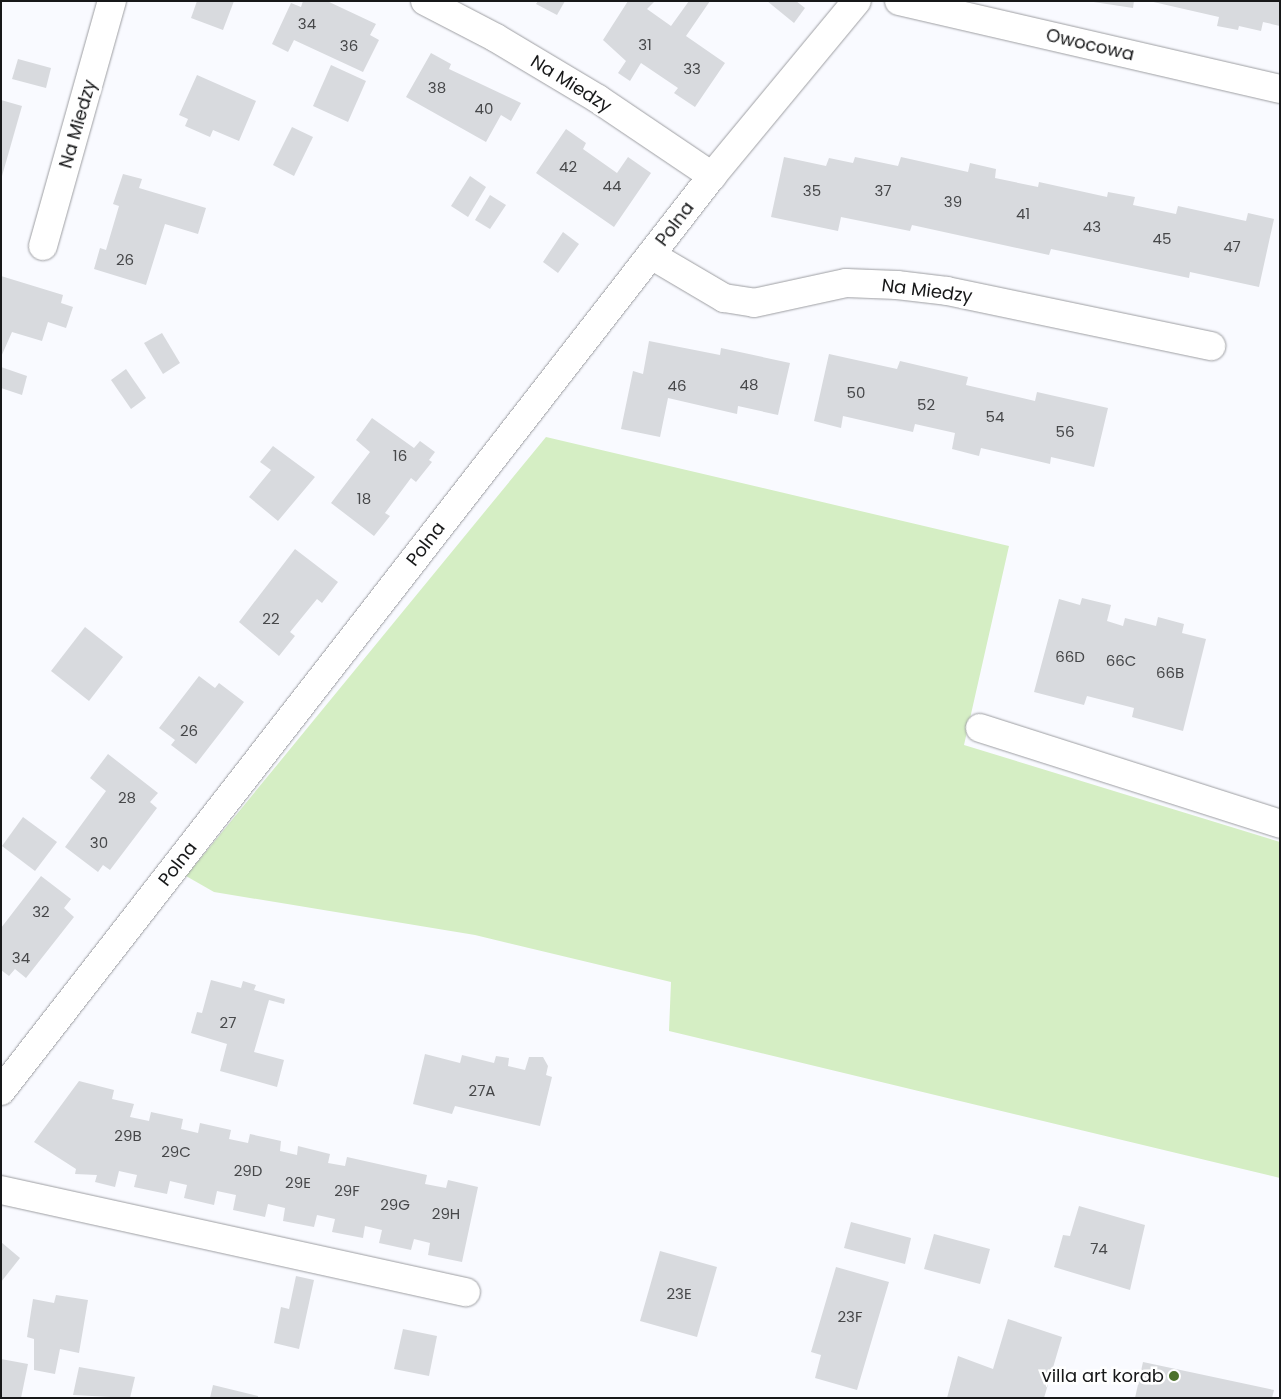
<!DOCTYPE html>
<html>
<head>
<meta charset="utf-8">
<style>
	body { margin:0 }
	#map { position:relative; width:1281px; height:1399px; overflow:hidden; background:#f9faff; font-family:Poppins,sans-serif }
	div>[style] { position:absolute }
	.green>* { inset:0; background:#d5eec4 }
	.building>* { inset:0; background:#d8dade }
	.roads { filter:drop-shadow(0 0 1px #9d9ea2) drop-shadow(0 0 1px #9d9ea2) }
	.street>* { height:28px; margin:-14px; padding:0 14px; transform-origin:14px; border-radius:14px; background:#fff }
	.dots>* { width:14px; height:14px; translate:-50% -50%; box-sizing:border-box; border:2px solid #fff; border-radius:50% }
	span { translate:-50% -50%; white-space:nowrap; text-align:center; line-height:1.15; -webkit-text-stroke:5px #fff; paint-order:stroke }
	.number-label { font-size:15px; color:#47484a }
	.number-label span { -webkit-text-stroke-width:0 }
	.street-label { font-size:18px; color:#171819 }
	.poi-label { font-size:18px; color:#171819 }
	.right { translate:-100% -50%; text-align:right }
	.frame { position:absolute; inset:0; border:2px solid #171819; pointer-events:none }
</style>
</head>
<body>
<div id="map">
	<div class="green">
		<div style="clip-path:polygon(546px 437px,1009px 546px,964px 745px,1280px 842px,1280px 1178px,669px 1031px,671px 982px,475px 935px,214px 892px,186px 876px)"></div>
	</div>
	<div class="building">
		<div style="clip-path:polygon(197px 1px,234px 1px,223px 30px,191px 18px)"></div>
		<div style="clip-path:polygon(303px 1px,327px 1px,376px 24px,370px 35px,379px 40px,363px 72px,294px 40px,288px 52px,272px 44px,291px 3px,301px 7px)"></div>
		<div style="clip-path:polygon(538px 1px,565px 1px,557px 15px,536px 4px)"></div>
		<div style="clip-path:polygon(628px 1px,655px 1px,647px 9px,671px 26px,689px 1px,710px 1px,686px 36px,725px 63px,695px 107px,674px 93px,678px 88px,641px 63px,630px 81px,618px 73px,626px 61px,603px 40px)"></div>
		<div style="clip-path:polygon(767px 1px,796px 1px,805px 8px,794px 23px)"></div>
		<div style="clip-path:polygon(1087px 1px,1134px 1px,1133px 8px)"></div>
		<div style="clip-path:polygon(1149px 1px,1280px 1px,1280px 26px,1263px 22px,1261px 31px,1239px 26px,1238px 30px,1217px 26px,1219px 17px)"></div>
		<div style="clip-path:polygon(431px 53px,451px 64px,449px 69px,521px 103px,511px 121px,501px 115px,486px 142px,406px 97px)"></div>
		<div style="clip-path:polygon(18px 59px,51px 68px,46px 88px,12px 79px)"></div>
		<div style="clip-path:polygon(331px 65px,366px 81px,348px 122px,313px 106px)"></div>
		<div style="clip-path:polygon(197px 75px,256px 101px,239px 141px,213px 130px,210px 137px,185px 126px,188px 119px,179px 115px)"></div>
		<div style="clip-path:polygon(1px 100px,22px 106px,2px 176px,1px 176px)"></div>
		<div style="clip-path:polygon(292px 127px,313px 137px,294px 176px,273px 165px)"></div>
		<div style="clip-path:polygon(566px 129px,586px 143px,583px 149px,617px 173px,628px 157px,651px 173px,614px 227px,536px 173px)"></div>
		<div style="clip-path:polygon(784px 157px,826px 166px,829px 158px,853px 163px,855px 157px,898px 166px,901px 157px,968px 172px,970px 163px,996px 169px,995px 178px,1038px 187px,1039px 182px,1107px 197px,1108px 192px,1135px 197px,1133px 205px,1176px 214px,1178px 206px,1246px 221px,1248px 213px,1274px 219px,1259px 287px,1190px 272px,1189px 278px,1051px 249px,1049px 255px,912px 225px,910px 231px,841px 217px,838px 231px,771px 217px)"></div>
		<div style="clip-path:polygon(123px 174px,142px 179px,139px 188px,206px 208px,198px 234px,165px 224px,146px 285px,94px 269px,100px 248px,106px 250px,119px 206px,113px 204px)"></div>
		<div style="clip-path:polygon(470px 176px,486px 187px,468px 217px,451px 206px)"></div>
		<div style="clip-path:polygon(490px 195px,506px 205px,490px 229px,475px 220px)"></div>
		<div style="clip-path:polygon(563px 232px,579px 244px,558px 273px,543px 262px)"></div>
		<div style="clip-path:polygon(1px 276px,63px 295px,61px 303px,73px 307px,66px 328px,48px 322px,42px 341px,12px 332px,1px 357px)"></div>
		<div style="clip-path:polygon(162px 333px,180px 363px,163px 374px,144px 343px)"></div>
		<div style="clip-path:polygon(649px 341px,720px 355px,721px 348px,790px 363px,778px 415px,738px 406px,737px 414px,668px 398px,660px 437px,621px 429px,633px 371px,643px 374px)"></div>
		<div style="clip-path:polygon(829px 354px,897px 369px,900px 361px,968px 377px,966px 385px,1035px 401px,1037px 392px,1108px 408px,1094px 467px,1051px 457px,1050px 464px,981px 448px,979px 456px,952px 449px,955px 433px,915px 424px,913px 432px,843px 416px,841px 428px,814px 421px)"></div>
		<div style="clip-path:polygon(1px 367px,27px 376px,22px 395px,1px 388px)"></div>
		<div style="clip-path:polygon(126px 369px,146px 398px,131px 409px,111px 380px)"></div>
		<div style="clip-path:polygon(372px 418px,414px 448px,420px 441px,435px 452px,429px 460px,432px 462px,416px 482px,411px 478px,385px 513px,390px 516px,374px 536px,331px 503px,370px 452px,356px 440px)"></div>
		<div style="clip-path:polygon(273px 446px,315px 477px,278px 521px,249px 497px,271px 470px,260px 462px)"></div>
		<div style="clip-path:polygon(295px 549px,338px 582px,322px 603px,317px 599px,290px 632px,295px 636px,279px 656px,239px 622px)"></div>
		<div style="clip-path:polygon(1082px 598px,1111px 605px,1107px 621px,1123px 626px,1125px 618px,1156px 626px,1158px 617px,1184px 624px,1182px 633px,1206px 639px,1183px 731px,1132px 717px,1134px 708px,1087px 696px,1084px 705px,1034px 692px,1059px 599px,1080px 605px)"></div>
		<div style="clip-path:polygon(85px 627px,123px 657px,89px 701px,51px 671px)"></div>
		<div style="clip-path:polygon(199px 676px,215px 688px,219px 683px,244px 702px,196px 764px,171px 745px,175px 740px,159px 728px)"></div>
		<div style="clip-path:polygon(108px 754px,158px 793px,150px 802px,157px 808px,110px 870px,103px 865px,98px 872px,65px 847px,106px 791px,90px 778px)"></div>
		<div style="clip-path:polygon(23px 817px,57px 842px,35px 871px,2px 846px)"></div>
		<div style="clip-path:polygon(41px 876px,71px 899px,64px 908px,74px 917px,26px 978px,15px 969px,9px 976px,1px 970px,1px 928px)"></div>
		<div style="clip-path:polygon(211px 980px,241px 988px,243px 981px,256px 985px,254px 990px,285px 999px,284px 1004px,269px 1000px,254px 1052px,284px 1060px,277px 1087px,220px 1071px,227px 1044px,191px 1033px,197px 1012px,202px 1013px)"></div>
		<div style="clip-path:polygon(425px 1054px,460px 1063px,462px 1055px,494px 1063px,496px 1056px,509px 1058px,508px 1066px,525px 1070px,529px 1057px,543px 1057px,548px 1066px,546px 1075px,552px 1077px,540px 1126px,455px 1106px,452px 1114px,413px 1104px)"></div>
		<div style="clip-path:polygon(79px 1081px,114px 1090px,112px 1099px,134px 1104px,130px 1117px,149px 1121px,151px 1112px,183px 1119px,181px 1129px,198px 1133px,200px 1123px,231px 1130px,229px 1139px,248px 1143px,250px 1134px,281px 1141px,280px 1151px,297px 1155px,298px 1146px,330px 1154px,328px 1163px,345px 1166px,347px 1157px,427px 1175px,425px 1184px,446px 1188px,448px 1180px,478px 1187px,462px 1262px,428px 1255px,430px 1243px,414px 1239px,411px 1250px,379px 1243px,382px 1230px,365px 1226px,363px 1238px,332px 1232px,335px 1219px,317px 1215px,314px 1227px,283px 1221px,285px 1208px,268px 1204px,265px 1217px,233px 1210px,236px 1195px,217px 1191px,214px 1205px,184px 1198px,187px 1185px,170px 1181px,167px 1194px,134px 1187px,137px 1175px,119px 1171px,115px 1187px,95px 1182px,97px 1175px,75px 1174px,76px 1169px,34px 1142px)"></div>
		<div style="clip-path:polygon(1079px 1206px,1145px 1225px,1130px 1290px,1054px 1267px,1063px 1235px,1070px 1236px)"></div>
		<div style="clip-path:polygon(851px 1222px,911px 1238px,905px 1264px,844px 1248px)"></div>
		<div style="clip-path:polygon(934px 1234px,990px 1249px,980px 1284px,924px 1269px)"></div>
		<div style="clip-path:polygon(1px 1242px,20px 1258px,1px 1282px)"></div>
		<div style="clip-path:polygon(660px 1251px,717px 1267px,697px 1337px,640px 1321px)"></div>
		<div style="clip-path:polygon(836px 1267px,889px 1282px,857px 1390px,815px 1378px,821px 1355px,811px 1352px)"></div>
		<div style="clip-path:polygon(296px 1276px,314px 1280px,299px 1349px,274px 1343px,281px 1307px,289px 1309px)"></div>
		<div style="clip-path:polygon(56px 1295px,88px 1300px,79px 1353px,60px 1349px,55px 1374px,34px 1370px,34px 1339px,27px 1337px,33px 1299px,54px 1303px)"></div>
		<div style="clip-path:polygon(1008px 1319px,1062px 1337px,1044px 1398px,947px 1398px,958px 1356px,993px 1369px)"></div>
		<div style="clip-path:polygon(403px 1329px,437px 1336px,429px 1376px,394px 1369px)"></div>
		<div style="clip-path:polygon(1px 1359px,28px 1364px,21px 1398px,1px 1398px)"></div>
		<div style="clip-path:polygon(1143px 1362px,1274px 1390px,1272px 1398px,1135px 1398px)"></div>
		<div style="clip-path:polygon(79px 1367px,135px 1377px,130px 1398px,73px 1395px)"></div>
		<div style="clip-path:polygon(213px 1385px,258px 1396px,258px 1398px,210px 1398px)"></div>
	</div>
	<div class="roads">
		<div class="street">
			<div style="left:425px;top:1px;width:80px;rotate:27.5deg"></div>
			<div style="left:496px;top:38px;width:119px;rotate:30.9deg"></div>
			<div style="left:598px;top:99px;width:138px;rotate:34deg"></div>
			<div style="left:899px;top:1px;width:391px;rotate:13deg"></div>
			<div style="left:43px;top:246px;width:255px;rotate:-74.3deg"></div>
			<div style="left:651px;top:255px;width:85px;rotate:30.5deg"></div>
			<div style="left:724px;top:298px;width:30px;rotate:9deg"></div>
			<div style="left:754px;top:303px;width:94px;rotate:-12.3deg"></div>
			<div style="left:846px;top:283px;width:51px;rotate:2.2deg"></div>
			<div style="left:897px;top:285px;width:50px;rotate:6.8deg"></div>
			<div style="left:947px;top:291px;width:270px;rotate:11.8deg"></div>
			<div style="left:980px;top:728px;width:315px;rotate:17.7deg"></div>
			<div style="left:1px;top:1091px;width:1159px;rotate:-52.15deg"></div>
			<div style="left:712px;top:176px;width:227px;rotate:-50.4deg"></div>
			<div style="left:1px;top:1190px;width:476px;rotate:12.4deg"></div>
		</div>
	</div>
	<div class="dots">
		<div style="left:1174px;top:1376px;background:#4c722b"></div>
	</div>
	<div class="number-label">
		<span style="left:307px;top:24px">34</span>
		<span style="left:645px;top:45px">31</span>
		<span style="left:349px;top:46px">36</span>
		<span style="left:692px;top:69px">33</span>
		<span style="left:437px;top:88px">38</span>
		<span style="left:484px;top:109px">40</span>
		<span style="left:568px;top:167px">42</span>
		<span style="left:612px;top:186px">44</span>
		<span style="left:812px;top:191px">35</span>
		<span style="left:883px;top:191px">37</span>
		<span style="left:953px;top:202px">39</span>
		<span style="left:1023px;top:214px">41</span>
		<span style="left:1092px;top:227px">43</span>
		<span style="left:1162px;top:239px">45</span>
		<span style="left:1232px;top:247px">47</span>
		<span style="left:125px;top:260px">26</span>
		<span style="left:749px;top:385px">48</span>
		<span style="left:677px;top:386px">46</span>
		<span style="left:856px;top:393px">50</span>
		<span style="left:926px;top:405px">52</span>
		<span style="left:995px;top:417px">54</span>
		<span style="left:1065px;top:432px">56</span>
		<span style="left:400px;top:456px">16</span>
		<span style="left:364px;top:499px">18</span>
		<span style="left:271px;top:619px">22</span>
		<span style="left:1070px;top:657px">66D</span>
		<span style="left:1121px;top:661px">66C</span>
		<span style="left:1170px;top:673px">66B</span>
		<span style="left:189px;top:731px">26</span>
		<span style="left:127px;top:798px">28</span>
		<span style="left:99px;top:843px">30</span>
		<span style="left:41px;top:912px">32</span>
		<span style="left:21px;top:958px">34</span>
		<span style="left:228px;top:1023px">27</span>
		<span style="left:482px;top:1091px">27A</span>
		<span style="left:128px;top:1136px">29B</span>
		<span style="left:176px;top:1152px">29C</span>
		<span style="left:248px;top:1171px">29D</span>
		<span style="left:298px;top:1183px">29E</span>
		<span style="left:347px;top:1191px">29F</span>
		<span style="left:395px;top:1205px">29G</span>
		<span style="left:446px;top:1214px">29H</span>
		<span style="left:1099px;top:1249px">74</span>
		<span style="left:679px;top:1294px">23E</span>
		<span style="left:850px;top:1317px">23F</span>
	</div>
	<div class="street-label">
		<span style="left:1090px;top:45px;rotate:13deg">Owocowa</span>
		<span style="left:571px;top:84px;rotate:32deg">Na Miedzy</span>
		<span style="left:78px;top:124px;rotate:-74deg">Na Miedzy</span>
		<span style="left:675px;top:224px;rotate:-53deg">Polna</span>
		<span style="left:927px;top:291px;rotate:7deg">Na Miedzy</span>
		<span style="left:426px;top:544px;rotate:-52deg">Polna</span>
		<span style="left:178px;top:864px;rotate:-52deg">Polna</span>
	</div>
	<div class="poi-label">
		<span class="right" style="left:1164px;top:1376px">villa art korab</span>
	</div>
	<div class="frame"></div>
</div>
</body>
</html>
